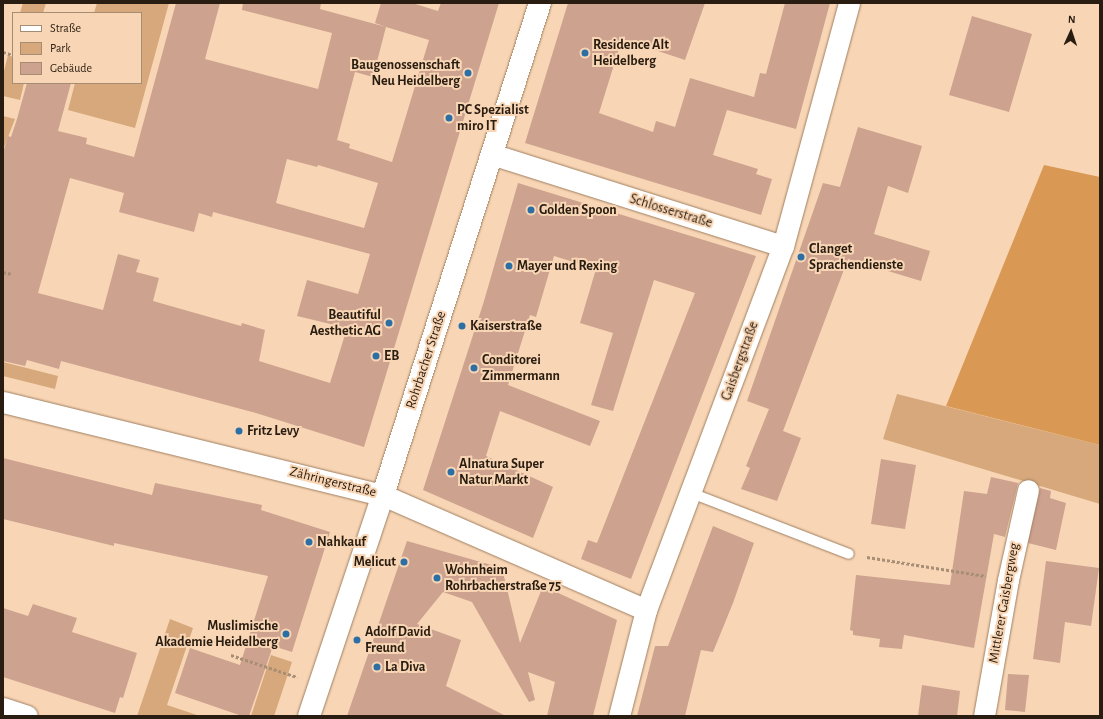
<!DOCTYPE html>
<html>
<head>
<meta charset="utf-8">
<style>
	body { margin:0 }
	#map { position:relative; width:1103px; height:719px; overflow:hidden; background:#f8d6b5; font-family:"Alegreya Sans",sans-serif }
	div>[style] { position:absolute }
	.green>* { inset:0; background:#d6a87b }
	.forest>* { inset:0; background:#d99954 }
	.building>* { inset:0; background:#cda28e }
	.path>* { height:2.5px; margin-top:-1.25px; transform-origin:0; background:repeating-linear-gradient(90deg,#a88e75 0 3px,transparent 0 5px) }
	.roads { filter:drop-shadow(0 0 1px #9f7f61) drop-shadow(0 0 1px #9f7f61) }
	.service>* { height:10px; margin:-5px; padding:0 5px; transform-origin:5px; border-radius:5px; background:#fff }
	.minor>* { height:21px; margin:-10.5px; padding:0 10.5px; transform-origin:10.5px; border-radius:10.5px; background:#fff }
	.secondary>* { height:22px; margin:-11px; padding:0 11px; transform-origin:11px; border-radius:11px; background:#fff }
	.dots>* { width:11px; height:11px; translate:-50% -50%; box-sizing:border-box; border:2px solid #f8d6b5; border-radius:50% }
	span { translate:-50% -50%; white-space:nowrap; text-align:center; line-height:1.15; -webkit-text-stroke:4px #f8d6b5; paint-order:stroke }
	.poi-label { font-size:14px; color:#291c10; font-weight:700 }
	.left { translate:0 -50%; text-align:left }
	.right { translate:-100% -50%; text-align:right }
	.street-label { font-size:14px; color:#291c10 }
	.frame { position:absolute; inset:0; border:4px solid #291c10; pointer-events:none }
	.legend { position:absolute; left:12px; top:12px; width:130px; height:72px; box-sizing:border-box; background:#f8d6b5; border:1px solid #a58c73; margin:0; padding:5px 7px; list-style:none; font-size:12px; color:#291c10 }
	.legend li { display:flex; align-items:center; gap:8px; height:20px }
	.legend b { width:20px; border:1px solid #a58c73 }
	.north { position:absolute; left:1051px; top:12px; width:40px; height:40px; -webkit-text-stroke:3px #f8d6b5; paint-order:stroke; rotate:3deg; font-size:11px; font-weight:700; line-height:16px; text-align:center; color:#291c10 }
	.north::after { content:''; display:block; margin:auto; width:14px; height:18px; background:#291c10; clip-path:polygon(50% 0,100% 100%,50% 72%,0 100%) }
</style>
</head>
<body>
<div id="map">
	<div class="green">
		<div style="clip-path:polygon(23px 3px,46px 3px,43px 13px,20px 13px)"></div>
		<div style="clip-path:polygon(97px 3px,169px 3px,135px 128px,68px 110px,75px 83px,141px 83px,141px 13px,94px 13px)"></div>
		<div style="clip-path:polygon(8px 55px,13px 57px,13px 83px,24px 83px,20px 100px,3px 96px,3px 75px)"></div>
		<div style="clip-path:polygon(3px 116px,15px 119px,3px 150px)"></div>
		<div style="clip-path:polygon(3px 362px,58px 376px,55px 389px,3px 376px)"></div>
		<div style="clip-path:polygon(897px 394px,1100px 445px,1100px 504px,883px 439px)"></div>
		<div style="clip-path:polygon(170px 619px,193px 628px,167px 705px,200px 716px,137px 716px)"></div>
		<div style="clip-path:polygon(271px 655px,292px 662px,274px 716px,251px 716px)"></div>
	</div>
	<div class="forest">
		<div style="clip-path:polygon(1044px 165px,1100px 177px,1100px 445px,946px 406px)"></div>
	</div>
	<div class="building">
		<div style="clip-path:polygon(evenodd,176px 3px,220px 3px,205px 59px,318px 89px,332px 33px,242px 10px,243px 3px,321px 3px,320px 9px,386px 27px,375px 23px,381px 3px,412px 3px,438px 11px,441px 3px,499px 3px,364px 447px,256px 413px,61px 361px,59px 369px,27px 360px,25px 366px,3px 361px,3px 153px,8px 136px,11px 137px,17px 119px,27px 83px,71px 83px,58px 131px,87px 138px,86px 144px,134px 157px,176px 3px,386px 27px,429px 40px,392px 162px,349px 148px,350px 144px,337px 140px,355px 72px,373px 77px,386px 27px,176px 3px,287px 159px,317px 167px,318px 165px,378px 183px,364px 228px,276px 203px,287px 159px,176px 3px,70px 178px,124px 193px,119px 212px,194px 232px,199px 213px,212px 217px,213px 212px,370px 254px,358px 294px,307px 280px,297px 316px,347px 328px,330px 383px,259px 361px,265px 330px,242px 323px,241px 326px,153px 301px,159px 278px,136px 272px,140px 260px,118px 254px,103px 310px,38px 293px,70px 178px)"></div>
		<div style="clip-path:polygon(568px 3px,705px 3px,685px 60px,622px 39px,599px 113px,653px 132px,656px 121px,675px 127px,690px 78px,754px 97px,760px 73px,766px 74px,785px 3px,830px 3px,796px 129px,727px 110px,713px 155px,758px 169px,756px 174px,772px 179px,761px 215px,525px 143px)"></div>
		<div style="clip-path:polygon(972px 16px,1032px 34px,1009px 112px,949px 95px)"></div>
		<div style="clip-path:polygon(858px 127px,922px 146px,908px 193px,888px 186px,874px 234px,930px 251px,921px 281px,848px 259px,783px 431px,801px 438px,777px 501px,741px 489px,750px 468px,746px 466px,769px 409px,747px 401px,823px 183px,840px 187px)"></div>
		<div style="clip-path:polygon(518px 183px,756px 256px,631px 579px,581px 559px,588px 540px,597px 543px,695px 293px,654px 280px,613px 411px,591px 405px,613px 333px,580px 323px,596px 269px,554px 256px,536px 317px,530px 315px,508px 385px,600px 421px,590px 446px,500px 411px,486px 456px,553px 487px,533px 538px,423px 490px,484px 301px)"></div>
		<div style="clip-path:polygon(3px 458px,152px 495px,155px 483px,262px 505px,261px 510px,330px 532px,292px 652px,273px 646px,249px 716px,242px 716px,175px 693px,190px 648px,240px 665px,268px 576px,114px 543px,114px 546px,3px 519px)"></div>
		<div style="clip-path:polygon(881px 459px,916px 465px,905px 529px,871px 524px)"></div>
		<div style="clip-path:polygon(991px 477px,1018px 483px,1005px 537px,994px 534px,974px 648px,904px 635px,902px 649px,879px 647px,880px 639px,853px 635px,853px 631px,850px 630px,856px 575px,950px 585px,964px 491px,987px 494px)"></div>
		<div style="clip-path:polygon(1040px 488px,1051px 491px,1050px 498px,1066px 503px,1056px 550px,1028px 543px)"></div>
		<div style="clip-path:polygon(713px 526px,754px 543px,733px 603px,713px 652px,701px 650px,685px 716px,637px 716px,655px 646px,668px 646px)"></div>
		<div style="clip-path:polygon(407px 541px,502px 568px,520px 643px,543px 586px,617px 620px,593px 716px,547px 716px,555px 682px,528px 672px,535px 700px,529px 702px,472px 602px,443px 592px,417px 624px,461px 640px,446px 686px,506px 716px,347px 716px)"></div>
		<div style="clip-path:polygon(1046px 561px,1099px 568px,1091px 626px,1065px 622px,1060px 663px,1033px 659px)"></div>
		<div style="clip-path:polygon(33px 604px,77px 618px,72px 632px,137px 653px,123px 698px,120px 697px,115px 713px,3px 677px,3px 608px,28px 616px)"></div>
		<div style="clip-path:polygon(1008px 674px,1029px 675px,1025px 712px,1005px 710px)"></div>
		<div style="clip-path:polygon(922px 685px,960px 691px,957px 716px,918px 716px)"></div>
	</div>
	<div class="path">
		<div style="left:3px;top:52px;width:10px;rotate:17deg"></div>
		<div style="left:3px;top:272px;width:9px;rotate:13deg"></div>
		<div style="left:867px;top:557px;width:120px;rotate:9.1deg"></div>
		<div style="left:231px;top:655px;width:70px;rotate:18.4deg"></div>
	</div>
	<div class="roads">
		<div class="service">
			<div style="left:691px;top:493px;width:169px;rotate:21.1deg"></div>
		</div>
		<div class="minor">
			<div style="left:491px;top:154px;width:306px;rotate:17.5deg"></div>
			<div style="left:3px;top:402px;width:391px;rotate:13.8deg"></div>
			<div style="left:383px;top:495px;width:287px;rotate:23.6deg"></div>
			<div style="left:3px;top:708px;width:25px;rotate:18deg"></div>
			<div style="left:619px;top:716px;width:109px;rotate:-75.7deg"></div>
			<div style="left:646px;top:610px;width:389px;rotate:-69.4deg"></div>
			<div style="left:783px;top:246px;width:252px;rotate:-74.8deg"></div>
			<div style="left:984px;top:716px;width:138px;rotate:-80deg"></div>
			<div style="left:1008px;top:580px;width:92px;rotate:-77.5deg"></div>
		</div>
		<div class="secondary">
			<div style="left:309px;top:716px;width:233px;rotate:-71.5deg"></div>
			<div style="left:383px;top:495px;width:516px;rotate:-72.3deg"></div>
		</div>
	</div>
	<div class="dots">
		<div style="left:585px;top:53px;background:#2b6fa4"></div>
		<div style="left:468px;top:73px;background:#2b6fa4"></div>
		<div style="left:449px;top:118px;background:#2b6fa4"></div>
		<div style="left:531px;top:210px;background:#2b6fa4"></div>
		<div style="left:801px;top:257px;background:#2b6fa4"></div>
		<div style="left:509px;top:266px;background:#2b6fa4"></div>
		<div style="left:389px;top:323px;background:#2b6fa4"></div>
		<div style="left:462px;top:326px;background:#2b6fa4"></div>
		<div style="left:376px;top:356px;background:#2b6fa4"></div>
		<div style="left:474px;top:368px;background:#2b6fa4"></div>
		<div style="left:239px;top:431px;background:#2b6fa4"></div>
		<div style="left:451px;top:472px;background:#2b6fa4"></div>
		<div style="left:309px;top:542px;background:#2b6fa4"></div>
		<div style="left:404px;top:562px;background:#2b6fa4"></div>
		<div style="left:437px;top:578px;background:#2b6fa4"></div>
		<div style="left:286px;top:634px;background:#2b6fa4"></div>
		<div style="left:357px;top:640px;background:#2b6fa4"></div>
		<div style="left:377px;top:667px;background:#2b6fa4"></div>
	</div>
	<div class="poi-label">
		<span class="left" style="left:593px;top:53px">Residence Alt<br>Heidelberg</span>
		<span class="right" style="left:460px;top:73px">Baugenossenschaft<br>Neu Heidelberg</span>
		<span class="left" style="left:457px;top:118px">PC Spezialist<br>miro IT</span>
		<span class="left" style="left:539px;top:210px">Golden Spoon</span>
		<span class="left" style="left:809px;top:257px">Clanget<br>Sprachendienste</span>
		<span class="left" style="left:517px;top:266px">Mayer und Rexing</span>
		<span class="right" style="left:381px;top:323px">Beautiful<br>Aesthetic AG</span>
		<span class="left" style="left:470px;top:326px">Kaiserstraße</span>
		<span class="left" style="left:384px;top:356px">EB</span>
		<span class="left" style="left:482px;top:368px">Conditorei<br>Zimmermann</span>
		<span class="left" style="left:247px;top:431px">Fritz Levy</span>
		<span class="left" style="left:459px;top:472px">Alnatura Super<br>Natur Markt</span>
		<span class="left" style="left:317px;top:542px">Nahkauf</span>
		<span class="right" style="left:396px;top:562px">Melicut</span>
		<span class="left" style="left:445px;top:578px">Wohnheim<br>Rohrbacherstraße 75</span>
		<span class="right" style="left:278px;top:634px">Muslimische<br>Akademie Heidelberg</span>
		<span class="left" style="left:365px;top:640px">Adolf David<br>Freund</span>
		<span class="left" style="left:385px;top:667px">La Diva</span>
	</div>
	<div class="street-label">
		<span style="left:671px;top:211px;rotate:17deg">Schlosserstraße</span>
		<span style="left:426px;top:360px;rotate:-72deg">Rohrbacher Straße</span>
		<span style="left:740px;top:361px;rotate:-70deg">Gaisbergstraße</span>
		<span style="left:333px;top:482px;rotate:14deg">Zähringerstraße</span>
		<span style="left:1004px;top:603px;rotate:-80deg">Mittlerer Gaisbergweg</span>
	</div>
	<div class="frame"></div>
	<ul class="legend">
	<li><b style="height:5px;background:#fff"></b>Straße</li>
	<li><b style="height:11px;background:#d6a87b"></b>Park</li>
	<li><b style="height:11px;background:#cda28e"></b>Gebäude</li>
	</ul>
	<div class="north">N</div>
</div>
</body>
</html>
